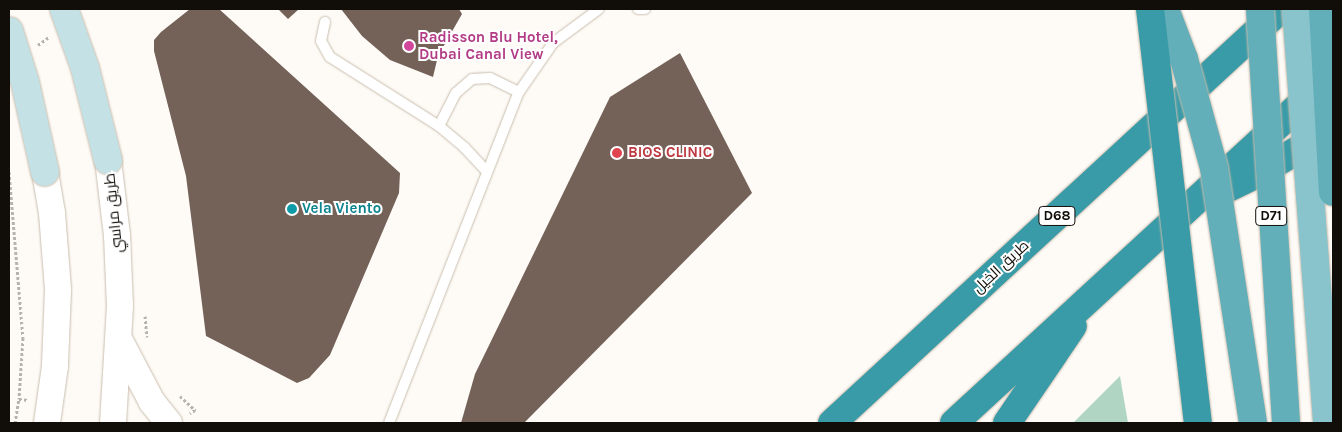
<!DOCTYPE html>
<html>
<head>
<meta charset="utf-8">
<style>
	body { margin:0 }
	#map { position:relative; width:1342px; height:432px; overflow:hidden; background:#fefbf7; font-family:Karla,Cairo,sans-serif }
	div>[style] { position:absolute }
	.green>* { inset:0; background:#b0d6c3 }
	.pier>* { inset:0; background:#fefbf7 }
	.building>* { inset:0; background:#746259 }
	.path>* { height:3px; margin-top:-1.5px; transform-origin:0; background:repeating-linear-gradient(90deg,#b6b3ae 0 2.5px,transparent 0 5px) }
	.roads { filter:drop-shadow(0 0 1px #cabead) drop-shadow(0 0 1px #cabead) }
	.service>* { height:10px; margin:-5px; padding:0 5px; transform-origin:5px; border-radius:5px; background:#fff }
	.tertiary>* { height:26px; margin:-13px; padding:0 13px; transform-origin:13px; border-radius:13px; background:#fff }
	.motorway>* { height:28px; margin:-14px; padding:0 14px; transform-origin:14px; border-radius:14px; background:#3a9ba8 }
	.bridges { filter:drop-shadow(0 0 1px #cabead) drop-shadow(0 0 1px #cabead) }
	.secondary-bridge>* { height:28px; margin:-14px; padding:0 14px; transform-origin:14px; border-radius:14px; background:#c4e1e5 }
	.primary-bridge>* { height:28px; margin:-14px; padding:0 14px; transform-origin:14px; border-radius:14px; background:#89c3cb }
	.trunk-bridge>* { height:28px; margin:-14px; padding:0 14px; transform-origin:14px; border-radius:14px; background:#62afba }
	.motorway-bridge>* { height:28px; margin:-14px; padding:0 14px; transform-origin:14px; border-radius:14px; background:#3a9ba8 }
	.dots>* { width:14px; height:14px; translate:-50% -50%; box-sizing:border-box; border:2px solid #fff; border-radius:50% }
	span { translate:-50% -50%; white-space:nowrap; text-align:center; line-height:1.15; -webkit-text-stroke:4px #fff; paint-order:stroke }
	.shield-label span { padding:1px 4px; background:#fff; border:1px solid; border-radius:4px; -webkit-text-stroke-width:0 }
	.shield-label { font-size:14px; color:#110d08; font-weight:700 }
	.hotel-label { font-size:15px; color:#b23c85; font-weight:700 }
	.left { translate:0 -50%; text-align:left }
	.health-label { font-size:15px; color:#be3a42; font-weight:700 }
	.culture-label { font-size:15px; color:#0d838f; font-weight:700 }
	.street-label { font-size:15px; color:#110d08 }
	.frame { position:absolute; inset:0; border:10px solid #110d08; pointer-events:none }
</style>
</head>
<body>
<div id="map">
	<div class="green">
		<div style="clip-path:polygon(1120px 376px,1128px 423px,1073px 423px)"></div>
	</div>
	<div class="pier">
		<div style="clip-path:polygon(9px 9px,71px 9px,9px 60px)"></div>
	</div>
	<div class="building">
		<div style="clip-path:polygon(190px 9px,219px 9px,400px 173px,399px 193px,330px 355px,309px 378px,297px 383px,206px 336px,186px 176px,154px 51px,154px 40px,161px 32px)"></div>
		<div style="clip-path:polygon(278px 9px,299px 9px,288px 19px)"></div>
		<div style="clip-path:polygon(341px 9px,459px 9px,462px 14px,438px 56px,433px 77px,390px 60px,362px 36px)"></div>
		<div style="clip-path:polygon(680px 53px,752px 193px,524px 423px,461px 423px,475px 374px,610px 97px)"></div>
	</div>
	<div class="path">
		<div style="left:38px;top:45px;width:14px;rotate:-36deg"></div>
		<div style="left:9px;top:172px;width:167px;rotate:85.2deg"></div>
		<div style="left:23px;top:338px;width:61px;rotate:93.8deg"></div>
		<div style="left:145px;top:316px;width:21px;rotate:85deg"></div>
		<div style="left:180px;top:396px;width:21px;rotate:43deg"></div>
		<div style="left:195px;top:410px;width:6px;rotate:149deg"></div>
		<div style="left:15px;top:423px;width:24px;rotate:-81deg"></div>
		<div style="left:19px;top:399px;width:9px;rotate:6deg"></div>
	</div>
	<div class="roads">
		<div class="service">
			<div style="left:638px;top:9px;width:7px"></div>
			<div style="left:325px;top:22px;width:19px;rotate:102deg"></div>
			<div style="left:321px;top:41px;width:18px;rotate:61deg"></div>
			<div style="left:330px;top:57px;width:129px;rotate:32.3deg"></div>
			<div style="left:439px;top:126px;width:33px;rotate:40deg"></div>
			<div style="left:464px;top:147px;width:34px;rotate:47deg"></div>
			<div style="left:439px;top:126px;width:37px;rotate:-63deg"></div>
			<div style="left:456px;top:93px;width:21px;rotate:-41deg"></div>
			<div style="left:472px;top:79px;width:18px;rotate:-3deg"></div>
			<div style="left:490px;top:78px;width:32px;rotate:26deg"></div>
			<div style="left:389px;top:423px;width:356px;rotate:-68.6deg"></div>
			<div style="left:519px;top:92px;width:60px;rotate:-55.2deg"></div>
			<div style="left:553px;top:43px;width:57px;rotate:-36.5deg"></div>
		</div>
		<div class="tertiary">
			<div style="left:108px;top:160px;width:76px;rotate:83.2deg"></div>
			<div style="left:117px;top:235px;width:71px;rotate:87.6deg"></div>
			<div style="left:120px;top:306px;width:117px;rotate:93.4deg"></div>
			<div style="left:45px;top:172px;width:42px;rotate:80.3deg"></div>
			<div style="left:52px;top:213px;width:77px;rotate:85.5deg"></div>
			<div style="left:58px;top:290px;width:76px;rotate:92.3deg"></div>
			<div style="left:55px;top:366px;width:58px;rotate:98deg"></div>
			<div style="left:120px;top:341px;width:69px;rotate:62.3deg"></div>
			<div style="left:152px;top:402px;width:27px;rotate:51deg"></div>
		</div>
		<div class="motorway">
			<div style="left:1212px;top:196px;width:55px;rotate:-26.1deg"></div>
			<div style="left:1261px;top:172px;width:76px;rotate:-31deg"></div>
			<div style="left:832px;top:423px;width:611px;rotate:-42.68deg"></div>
			<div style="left:954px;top:423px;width:493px;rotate:-42.6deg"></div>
			<div style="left:1007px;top:423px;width:117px;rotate:-55.8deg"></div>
		</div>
	</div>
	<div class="bridges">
		<div class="secondary-bridge">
			<div style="left:64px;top:9px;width:63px;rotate:70.4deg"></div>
			<div style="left:85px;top:68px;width:95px;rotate:76deg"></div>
			<div style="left:9px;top:31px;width:53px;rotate:72.6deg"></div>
			<div style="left:25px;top:82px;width:92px;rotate:77.5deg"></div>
		</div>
		<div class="primary-bridge">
			<div style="left:1296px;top:9px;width:415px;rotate:85.7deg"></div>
		</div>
		<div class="trunk-bridge">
			<div style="left:1165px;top:9px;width:53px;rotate:69.2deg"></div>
			<div style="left:1184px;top:59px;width:113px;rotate:74.6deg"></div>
			<div style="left:1214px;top:168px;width:258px;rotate:81.3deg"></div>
			<div style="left:1260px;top:9px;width:415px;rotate:86.4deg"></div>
			<div style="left:1323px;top:9px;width:183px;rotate:86.9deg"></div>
		</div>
		<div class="motorway-bridge">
			<div style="left:1150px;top:9px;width:417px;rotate:83.4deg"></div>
		</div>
	</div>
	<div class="dots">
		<div style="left:409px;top:46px;background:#d1479c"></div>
		<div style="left:617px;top:153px;background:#e0444e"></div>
		<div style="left:292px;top:209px;background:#0f9aa8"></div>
	</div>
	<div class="shield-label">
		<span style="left:1057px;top:216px">D68</span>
		<span style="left:1271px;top:216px">D71</span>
	</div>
	<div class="hotel-label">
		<span class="left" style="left:419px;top:46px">Radisson Blu Hotel,<br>Dubai Canal View</span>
	</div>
	<div class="health-label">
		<span class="left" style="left:628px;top:153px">BIOS CLINIC</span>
	</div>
	<div class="culture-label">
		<span class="left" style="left:302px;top:209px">Vela Viento</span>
	</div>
	<div class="street-label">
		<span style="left:114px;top:213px;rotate:-96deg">طريق مراسي</span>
		<span style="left:1001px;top:267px;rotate:-43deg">طريق الخيل</span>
	</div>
	<div class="frame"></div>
</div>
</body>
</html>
